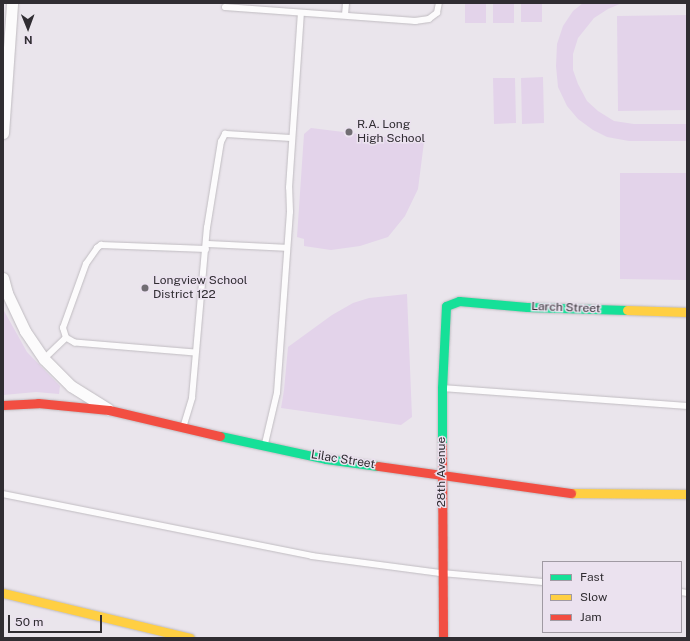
<!DOCTYPE html>
<html>
<head>
<meta charset="utf-8">
<style>
	body { margin:0 }
	#map { position:relative; width:690px; height:641px; overflow:hidden; background:#eae5ec; font-family:"Public Sans",sans-serif }
	div>[style] { position:absolute }
	.green>* { inset:0; background:#e3d3ea }
	.roads { filter:drop-shadow(0 0 1px #c0bcc1) drop-shadow(0 0 1px #c0bcc1) }
	.lane>* { height:5.5px; margin:-2.75px; padding:0 2.75px; transform-origin:2.75px; border-radius:2.75px; background:#fcfbfc }
	.street>* { height:11px; margin:-5.5px; padding:0 5.5px; transform-origin:5.5px; border-radius:5.5px; background:#fcfbfc }
	.fast>* { height:9px; margin:-4.5px; padding:0 4.5px; transform-origin:4.5px; border-radius:4.5px; background:#16e098 }
	.slow>* { height:9px; margin:-4.5px; padding:0 4.5px; transform-origin:4.5px; border-radius:4.5px; background:#ffcf43 }
	.jam>* { height:9px; margin:-4.5px; padding:0 4.5px; transform-origin:4.5px; border-radius:4.5px; background:#f24e42 }
	.dots>* { width:11px; height:11px; translate:-50% -50%; box-sizing:border-box; border:2px solid #ebe2ef; border-radius:50% }
	span { translate:-50% -50%; white-space:nowrap; text-align:center; line-height:1.15; -webkit-text-stroke:3px #ebe2ef; paint-order:stroke }
	.poi-label { font-size:12px; color:#302d32 }
	.left { translate:0 -50%; text-align:left }
	.street-label { font-size:12px; color:#302d32 }
	.frame { position:absolute; inset:0; border:4px solid #302d32; pointer-events:none }
	.legend { position:absolute; left:542px; top:561px; width:140px; height:72px; box-sizing:border-box; background:#ebe2ef; border:1px solid #a09aa3; margin:0; padding:5px 7px; list-style:none; font-size:12px; color:#302d32 }
	.legend li { display:flex; align-items:center; gap:8px; height:20px }
	.legend b { width:20px; border:1px solid #a09aa3 }
	.north { position:absolute; left:8px; top:8px; width:40px; height:40px; -webkit-text-stroke:3px #ebe2ef; paint-order:stroke; rotate:179deg; font-size:11px; font-weight:700; line-height:16px; text-align:center; color:#302d32 }
	.north::after { content:''; display:block; margin:auto; width:14px; height:18px; background:#302d32; clip-path:polygon(50% 0,100% 100%,50% 72%,0 100%) }
	.scale { position:absolute; left:8px; top:615px; width:94px; height:18px; box-sizing:border-box; border:2px solid #302d32; border-top:0; padding-left:5px; font-size:12px; line-height:14px; white-space:nowrap; color:#302d32; -webkit-text-stroke:3px #ebe2ef; paint-order:stroke }
</style>
</head>
<body>
<div id="map">
	<div class="green">
		<div style="clip-path:polygon(465px 3px,486px 3px,486px 23px,465px 23px)"></div>
		<div style="clip-path:polygon(493px 3px,514px 3px,514px 23px,493px 23px)"></div>
		<div style="clip-path:polygon(521px 3px,542px 3px,542px 22px,521px 22px)"></div>
		<div style="clip-path:polygon(583px 3px,622px 3px,608px 9px,594px 18px,578px 38px,573px 54px,573px 70px,578px 84px,587px 101px,598px 111px,614px 121px,634px 124px,687px 124px,687px 141px,629px 141px,607px 137px,593px 130px,578px 119px,567px 106px,558px 87px,556px 66px,557px 44px,563px 26px,573px 11px)"></div>
		<div style="clip-path:polygon(687px 15px,687px 110px,618px 111px,617px 16px)"></div>
		<div style="clip-path:polygon(543px 77px,544px 123px,522px 124px,521px 78px)"></div>
		<div style="clip-path:polygon(493px 78px,515px 78px,516px 123px,494px 124px)"></div>
		<div style="clip-path:polygon(311px 128px,424px 142px,418px 189px,405px 216px,388px 237px,360px 246px,331px 250px,304px 246px,304px 239px,297px 237px,304px 134px)"></div>
		<div style="clip-path:polygon(620px 173px,687px 173px,687px 280px,620px 279px)"></div>
		<div style="clip-path:polygon(407px 294px,412px 417px,401px 425px,281px 408px,284px 390px,288px 347px,332px 315px,353px 303px,369px 298px)"></div>
		<div style="clip-path:polygon(3px 309px,27px 352px,60px 386px,59px 394px,36px 392px,3px 395px)"></div>
	</div>
	<div class="roads">
		<div class="lane">
			<div style="left:225px;top:7px;width:191px;rotate:4.2deg"></div>
			<div style="left:415px;top:21px;width:14px;rotate:-8deg"></div>
			<div style="left:429px;top:19px;width:10px;rotate:-37deg"></div>
			<div style="left:437px;top:13px;width:10px;rotate:-79deg"></div>
			<div style="left:345px;top:15px;width:12px;rotate:-85deg"></div>
			<div style="left:206px;top:244px;width:81px;rotate:2.8deg"></div>
			<div style="left:195px;top:353px;width:120px;rotate:-175.2deg"></div>
			<div style="left:75px;top:343px;width:10px;rotate:-151deg"></div>
			<div style="left:66px;top:338px;width:10px;rotate:-107deg"></div>
			<div style="left:63px;top:328px;width:68px;rotate:-70.2deg"></div>
			<div style="left:86px;top:264px;width:19px;rotate:-55deg"></div>
			<div style="left:97px;top:248px;width:5px;rotate:-37deg"></div>
			<div style="left:101px;top:245px;width:105px;rotate:2.2deg"></div>
			<div style="left:44px;top:359px;width:30px;rotate:-44deg"></div>
			<div style="left:442px;top:388px;width:246px;rotate:4.2deg"></div>
			<div style="left:183px;top:428px;width:31px;rotate:-73deg"></div>
			<div style="left:192px;top:398px;width:171px;rotate:-85deg"></div>
			<div style="left:207px;top:228px;width:87px;rotate:-80.8deg"></div>
			<div style="left:221px;top:142px;width:9px;rotate:-63deg"></div>
			<div style="left:225px;top:134px;width:67px;rotate:3.4deg"></div>
			<div style="left:265px;top:444px;width:52px;rotate:-76.8deg"></div>
			<div style="left:277px;top:393px;width:181px;rotate:-85.9deg"></div>
			<div style="left:290px;top:212px;width:24px;rotate:-92deg"></div>
			<div style="left:289px;top:188px;width:175px;rotate:-86.1deg"></div>
			<div style="left:3px;top:494px;width:315px;rotate:11.3deg"></div>
			<div style="left:312px;top:556px;width:131px;rotate:7.5deg"></div>
			<div style="left:442px;top:573px;width:101px;rotate:5.1deg"></div>
			<div style="left:681px;top:592px;width:6px;rotate:9deg"></div>
		</div>
		<div class="street">
			<div style="left:3px;top:133px;width:130px;rotate:-86deg"></div>
			<div style="left:3px;top:278px;width:16px;rotate:75deg"></div>
			<div style="left:7px;top:293px;width:42px;rotate:64.7deg"></div>
			<div style="left:25px;top:331px;width:34px;rotate:56deg"></div>
			<div style="left:44px;top:359px;width:38px;rotate:45deg"></div>
			<div style="left:71px;top:386px;width:44px;rotate:31.9deg"></div>
		</div>
		<div class="fast">
			<div style="left:220px;top:436px;width:108px;rotate:12.2deg"></div>
			<div style="left:326px;top:459px;width:52px;rotate:7.7deg"></div>
			<div style="left:442px;top:445px;width:57px;rotate:-90deg"></div>
			<div style="left:442px;top:388px;width:82px;rotate:-87.2deg"></div>
			<div style="left:446px;top:306px;width:14px;rotate:-21deg"></div>
			<div style="left:459px;top:301px;width:68px;rotate:5deg"></div>
			<div style="left:527px;top:307px;width:100px;rotate:1.7deg"></div>
		</div>
		<div class="slow">
			<div style="left:627px;top:310px;width:60px;rotate:1.9deg"></div>
			<div style="left:571px;top:493px;width:116px;rotate:0.5deg"></div>
			<div style="left:3px;top:593px;width:192px;rotate:13.5deg"></div>
		</div>
		<div class="jam">
			<div style="left:3px;top:405px;width:35px;rotate:-3deg"></div>
			<div style="left:38px;top:403px;width:71px;rotate:5.6deg"></div>
			<div style="left:109px;top:410px;width:114px;rotate:13.2deg"></div>
			<div style="left:442px;top:445px;width:193px;rotate:89.7deg"></div>
			<div style="left:378px;top:466px;width:195px;rotate:8deg"></div>
		</div>
	</div>
	<div class="dots">
		<div style="left:349px;top:132px;background:#716d73"></div>
		<div style="left:145px;top:288px;background:#716d73"></div>
	</div>
	<div class="poi-label">
		<span class="left" style="left:357px;top:132px">R.A. Long<br>High School</span>
		<span class="left" style="left:153px;top:288px">Longview School<br>District 122</span>
	</div>
	<div class="street-label">
		<span style="left:566px;top:308px;rotate:2deg">Larch Street</span>
		<span style="left:343px;top:460px;rotate:9deg">Lilac Street</span>
		<span style="left:442px;top:472px;rotate:-90deg">28th Avenue</span>
	</div>
	<div class="frame"></div>
	<ul class="legend">
	<li><b style="height:5px;background:#16e098"></b>Fast</li>
	<li><b style="height:5px;background:#ffcf43"></b>Slow</li>
	<li><b style="height:5px;background:#f24e42"></b>Jam</li>
	</ul>
	<div class="north">N</div>
	<div class="scale">50 m</div>
</div>
</body>
</html>
